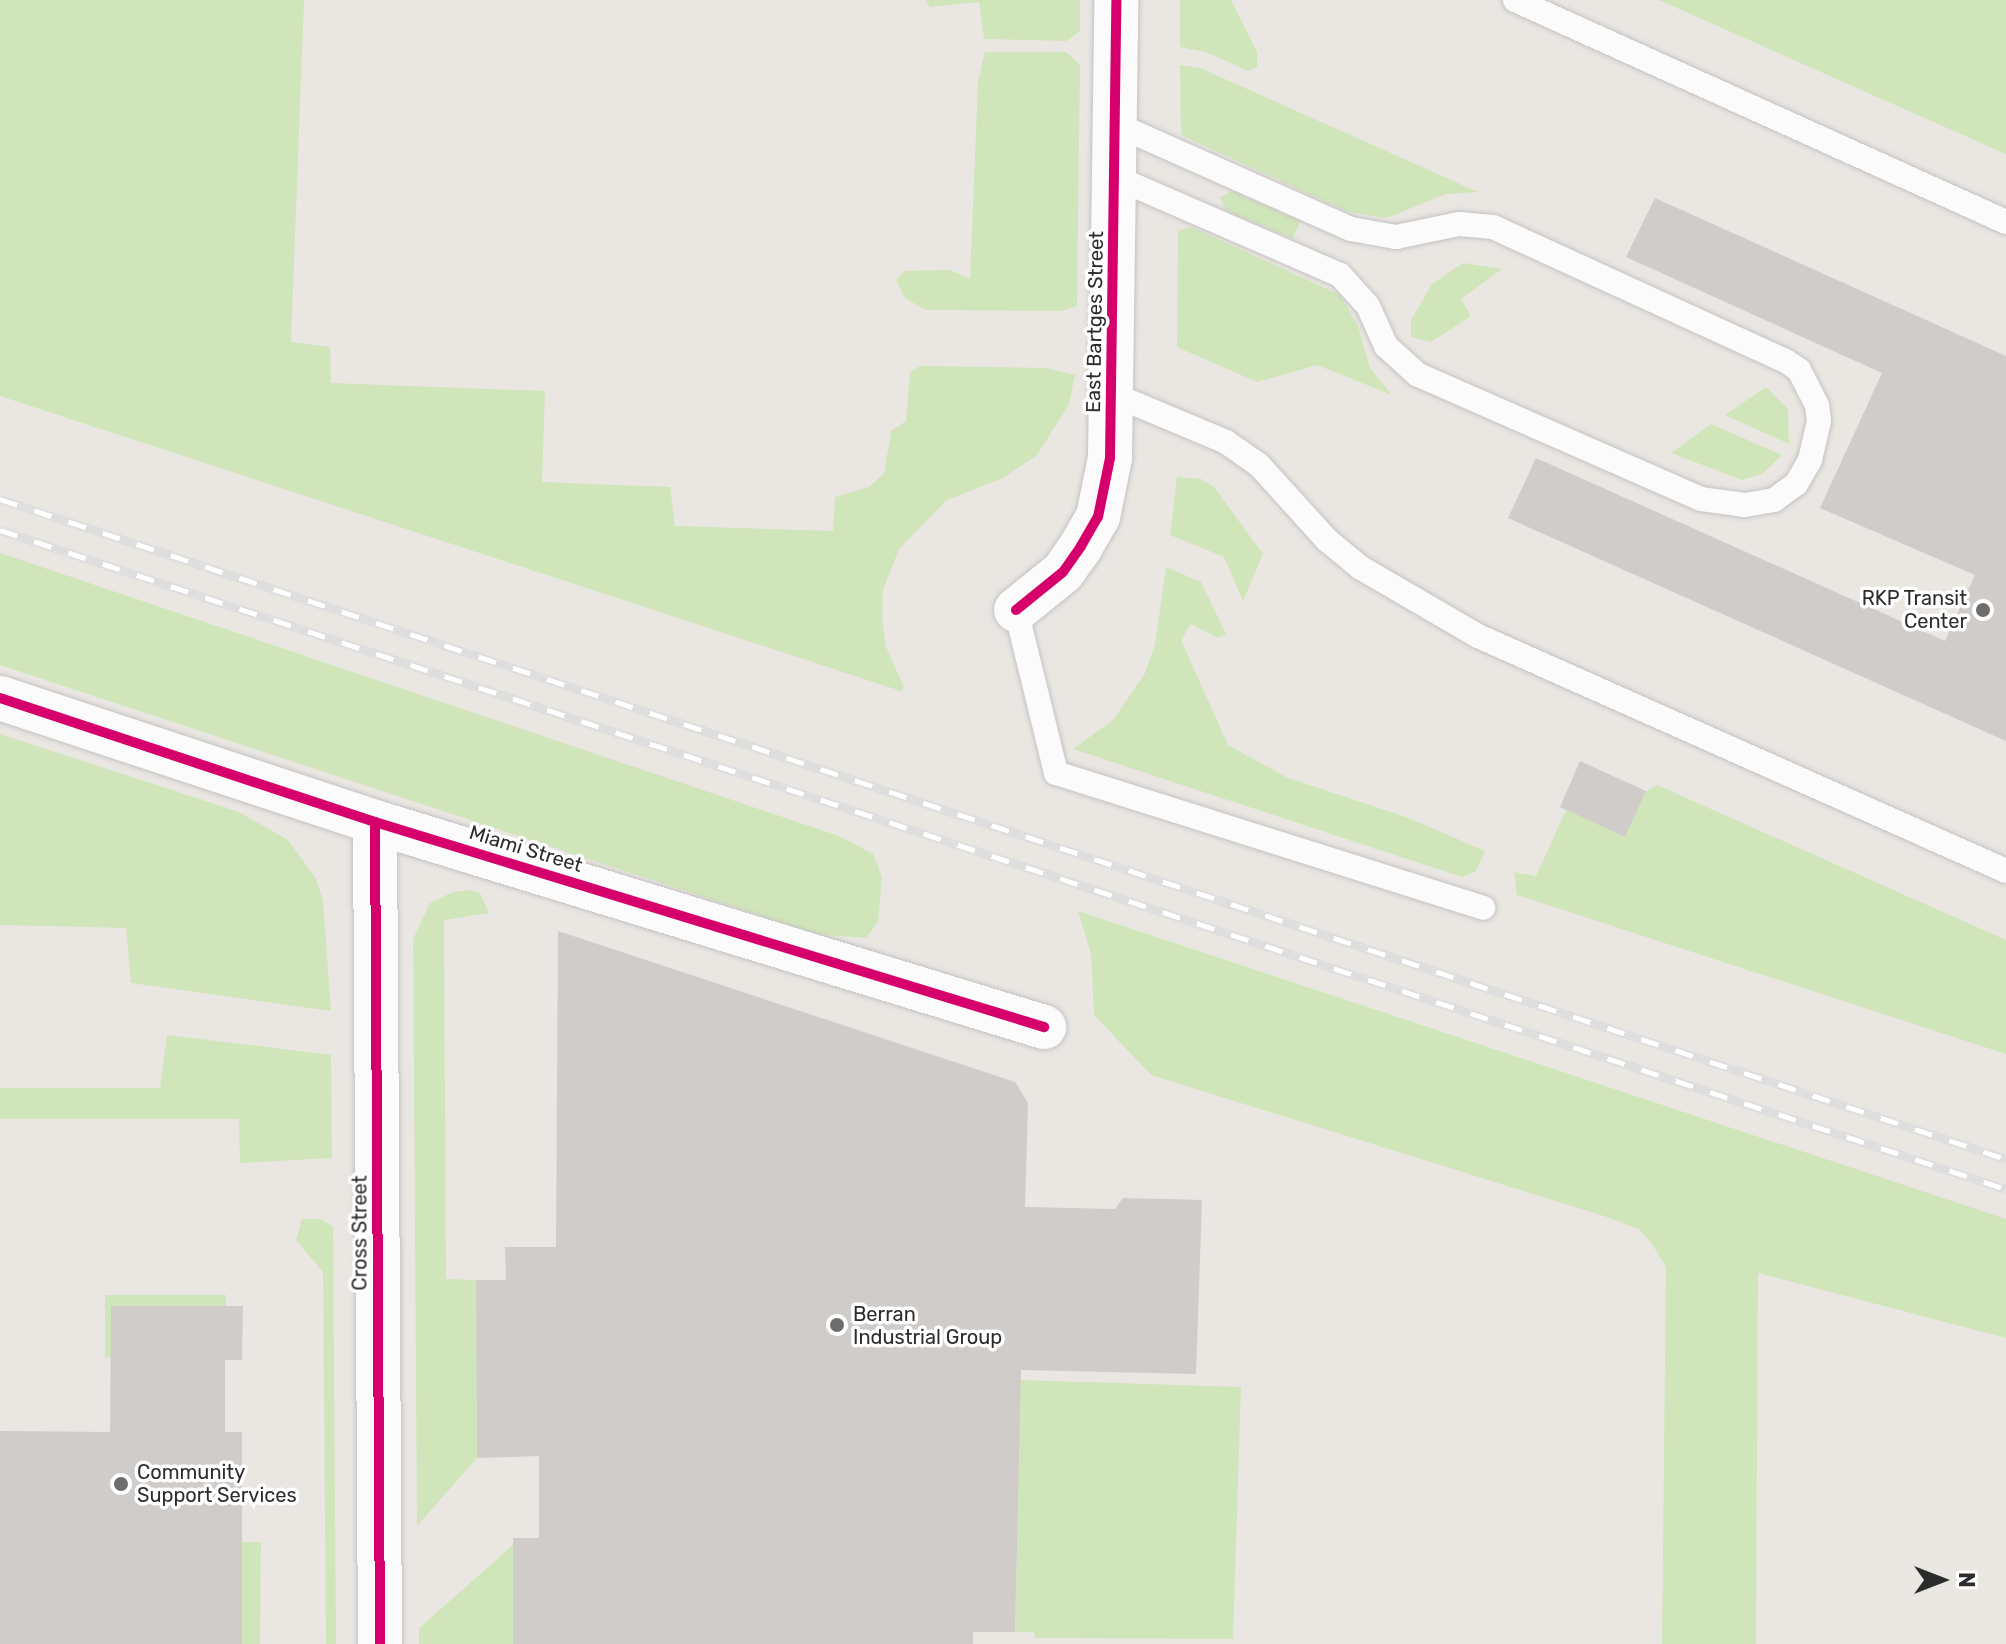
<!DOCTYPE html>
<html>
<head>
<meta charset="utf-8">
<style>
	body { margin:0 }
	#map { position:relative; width:2006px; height:1644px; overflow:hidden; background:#eae6e2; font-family:Rubik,sans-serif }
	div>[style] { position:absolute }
	.green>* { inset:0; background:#d0e6ba }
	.building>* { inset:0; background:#cfccc9 }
	.roads { filter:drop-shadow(0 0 2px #c4c3c3) drop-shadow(0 0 2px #c4c3c3) }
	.lane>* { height:24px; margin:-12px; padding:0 12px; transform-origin:12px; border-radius:12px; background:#fcfbfb }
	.street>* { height:44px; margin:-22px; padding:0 22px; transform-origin:22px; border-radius:22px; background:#fcfbfb }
	.secondary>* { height:44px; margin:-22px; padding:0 22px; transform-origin:22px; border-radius:22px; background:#fcfbfb }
	.rail>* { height:9px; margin-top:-4.5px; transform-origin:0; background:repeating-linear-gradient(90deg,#fff 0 18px,#dededf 0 36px); box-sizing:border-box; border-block:2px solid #dededf }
	.cycleway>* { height:10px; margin:-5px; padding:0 5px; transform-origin:5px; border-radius:5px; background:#d6006c }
	.dots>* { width:22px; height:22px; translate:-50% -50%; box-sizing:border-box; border:4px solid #fff; border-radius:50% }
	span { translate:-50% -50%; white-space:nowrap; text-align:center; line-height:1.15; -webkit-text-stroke:7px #fff; paint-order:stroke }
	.street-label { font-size:20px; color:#2c2c2c }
	.poi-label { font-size:20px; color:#2c2c2c }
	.right { translate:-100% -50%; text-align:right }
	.left { translate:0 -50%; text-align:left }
	.north { position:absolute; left:1902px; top:1540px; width:80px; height:80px; -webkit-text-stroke:6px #fff; paint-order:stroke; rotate:90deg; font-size:22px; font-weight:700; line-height:32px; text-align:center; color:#2c2c2c }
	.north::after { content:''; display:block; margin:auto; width:28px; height:36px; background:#2c2c2c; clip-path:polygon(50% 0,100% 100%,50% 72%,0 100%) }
</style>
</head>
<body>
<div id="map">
	<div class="green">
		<div style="clip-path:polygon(0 0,304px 0,291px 342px,330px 347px,331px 383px,545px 391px,542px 482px,670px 487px,675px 526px,833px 531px,835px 497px,869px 487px,884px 473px,891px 431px,906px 421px,910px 372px,920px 366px,1047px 368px,1075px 375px,1069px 405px,1037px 455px,1003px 478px,947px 500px,899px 549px,883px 590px,882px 619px,886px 647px,904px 687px,901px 691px,0 396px)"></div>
		<div style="clip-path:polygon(925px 0,1080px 0,1080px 31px,1066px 41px,984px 39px,979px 2px,930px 7px)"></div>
		<div style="clip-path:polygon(1180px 0,1231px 0,1257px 52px,1257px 67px,1248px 71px,1206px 52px,1180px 47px)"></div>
		<div style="clip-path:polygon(1659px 0,2006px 0,2006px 154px,1859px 89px)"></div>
		<div style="clip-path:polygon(985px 52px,1066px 52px,1080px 65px,1077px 306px,1062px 311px,926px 310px,905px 298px,896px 280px,904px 271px,950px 270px,970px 279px,978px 81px)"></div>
		<div style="clip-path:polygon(1180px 65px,1200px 68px,1478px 192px,1446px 194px,1387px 218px,1348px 212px,1181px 135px)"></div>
		<div style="clip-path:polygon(1232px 191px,1300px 221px,1293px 239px,1225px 210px,1220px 197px)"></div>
		<div style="clip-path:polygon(1192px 227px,1340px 295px,1358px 326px,1370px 368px,1392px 395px,1317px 365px,1257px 382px,1177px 347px,1178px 231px)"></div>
		<div style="clip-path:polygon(1463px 263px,1502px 269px,1461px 299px,1471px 316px,1431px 342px,1411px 337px,1411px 320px,1432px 284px)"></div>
		<div style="clip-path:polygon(1766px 387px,1788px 409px,1789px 444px,1725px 415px)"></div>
		<div style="clip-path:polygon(1711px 424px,1782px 455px,1762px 474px,1742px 480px,1671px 453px)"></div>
		<div style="clip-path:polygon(1177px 477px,1201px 479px,1214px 487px,1263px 554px,1243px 601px,1224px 557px,1170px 535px)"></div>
		<div style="clip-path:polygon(0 553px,839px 836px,873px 854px,882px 877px,878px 922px,866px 938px,816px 934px,0 665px)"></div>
		<div style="clip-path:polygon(1166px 567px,1201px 582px,1226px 634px,1218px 638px,1191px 624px,1181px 640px,1228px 745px,1288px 778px,1406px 817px,1485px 851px,1476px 871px,1462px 877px,1073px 749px,1113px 720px,1145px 673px,1155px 645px)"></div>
		<div style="clip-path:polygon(0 734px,239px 812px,288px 840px,315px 877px,323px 900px,331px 1011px,131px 983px,126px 928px,0 925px)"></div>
		<div style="clip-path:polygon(1657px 785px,2006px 940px,2006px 1054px,1517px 895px,1514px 872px,1536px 876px,1566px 810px,1625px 836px,1646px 791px)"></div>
		<div style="clip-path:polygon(471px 890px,480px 893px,489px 913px,444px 920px,446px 1279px,476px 1280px,477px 1458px,417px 1526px,413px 939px,430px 903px,453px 892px)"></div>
		<div style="clip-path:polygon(1078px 911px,2006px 1219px,2006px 1338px,1758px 1273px,1756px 1644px,1662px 1644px,1666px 1267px,1652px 1244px,1640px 1230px,1607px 1217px,1151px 1075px,1094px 1015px,1091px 954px)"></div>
		<div style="clip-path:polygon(167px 1035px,331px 1055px,332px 1158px,240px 1163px,239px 1119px,0 1119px,0 1088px,160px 1088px)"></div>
		<div style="clip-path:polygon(302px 1219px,321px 1219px,333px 1227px,336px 1644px,326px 1644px,323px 1272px,296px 1240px)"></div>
		<div style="clip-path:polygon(105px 1295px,226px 1295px,226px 1306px,111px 1306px,111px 1357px,105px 1358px)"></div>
		<div style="clip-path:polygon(1020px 1380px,1241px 1387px,1233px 1639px,1035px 1638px,1034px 1632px,1015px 1632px)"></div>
		<div style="clip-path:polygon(242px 1542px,261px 1542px,260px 1644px,242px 1644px)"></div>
		<div style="clip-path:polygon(513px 1545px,513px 1644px,419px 1644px,419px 1628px)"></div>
	</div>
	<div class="building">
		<div style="clip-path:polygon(1655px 198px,2006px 356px,2006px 741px,1508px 518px,1536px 458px,1945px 641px,1975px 575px,1820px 508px,1882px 373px,1626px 257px)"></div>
		<div style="clip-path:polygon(1580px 761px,1646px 791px,1625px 837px,1560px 807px)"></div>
		<div style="clip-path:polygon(558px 931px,1015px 1082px,1028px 1103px,1025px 1207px,1115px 1209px,1123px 1198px,1202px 1200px,1196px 1374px,1021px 1370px,1015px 1632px,973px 1632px,973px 1644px,513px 1644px,513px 1538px,539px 1538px,539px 1456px,477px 1458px,476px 1280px,506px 1280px,505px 1247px,556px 1247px)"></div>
		<div style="clip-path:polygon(111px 1306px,243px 1306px,242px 1360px,225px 1360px,225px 1432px,242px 1432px,242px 1644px,0 1644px,0 1431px,110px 1432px)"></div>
	</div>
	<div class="roads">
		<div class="lane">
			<div style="left:1515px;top:0;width:539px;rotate:24.33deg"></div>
			<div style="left:1115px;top:124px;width:258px;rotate:24deg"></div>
			<div style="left:1351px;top:229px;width:46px;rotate:10.1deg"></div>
			<div style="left:1396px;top:237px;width:64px;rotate:-11.7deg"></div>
			<div style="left:1459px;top:224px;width:34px;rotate:5deg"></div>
			<div style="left:1493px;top:227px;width:322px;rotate:24.6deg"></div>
			<div style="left:1786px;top:361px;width:16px;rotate:35deg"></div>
			<div style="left:1799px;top:370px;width:39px;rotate:63deg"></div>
			<div style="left:1817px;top:405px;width:16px;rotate:83deg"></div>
			<div style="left:1819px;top:421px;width:40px;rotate:103deg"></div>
			<div style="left:1810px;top:460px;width:28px;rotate:120deg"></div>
			<div style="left:1796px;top:484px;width:27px;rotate:144deg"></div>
			<div style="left:1774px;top:500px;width:29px;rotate:170deg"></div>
			<div style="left:1745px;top:505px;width:44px;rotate:-172.2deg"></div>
			<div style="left:1701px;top:499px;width:309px;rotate:-156.3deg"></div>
			<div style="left:1418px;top:375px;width:43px;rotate:-137.8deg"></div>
			<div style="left:1386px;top:346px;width:44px;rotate:-114.2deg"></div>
			<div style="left:1368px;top:306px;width:42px;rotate:-132.1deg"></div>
			<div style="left:1340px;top:275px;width:245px;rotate:-156.5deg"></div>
			<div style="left:1112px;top:394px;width:124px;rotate:22.8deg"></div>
			<div style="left:1226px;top:442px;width:40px;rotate:34.9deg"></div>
			<div style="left:1259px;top:465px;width:101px;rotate:47.8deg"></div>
			<div style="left:1327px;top:540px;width:44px;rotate:39.5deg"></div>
			<div style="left:1361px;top:568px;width:135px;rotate:30.2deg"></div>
			<div style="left:1478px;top:636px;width:578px;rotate:23.99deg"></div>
			<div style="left:1016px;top:610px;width:168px;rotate:76.2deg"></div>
			<div style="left:1056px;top:773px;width:448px;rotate:17.5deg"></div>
		</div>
		<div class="street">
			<div style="left:1016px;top:610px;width:60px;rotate:-39deg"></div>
			<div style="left:1063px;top:572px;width:32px;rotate:-55deg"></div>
			<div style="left:1081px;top:546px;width:34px;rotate:-60deg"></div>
			<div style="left:1098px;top:517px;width:60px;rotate:-78.5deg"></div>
			<div style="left:1110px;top:458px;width:458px;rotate:-89.2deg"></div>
			<div style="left:380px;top:1644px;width:822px;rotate:-90.35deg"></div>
			<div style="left:375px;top:822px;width:700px;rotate:17.04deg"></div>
		</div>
		<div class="secondary">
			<div style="left:0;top:698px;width:395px;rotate:18.3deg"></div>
		</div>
	</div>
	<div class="rail">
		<div style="left:0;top:499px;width:2112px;rotate:18.21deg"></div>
		<div style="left:0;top:530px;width:2111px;rotate:18.19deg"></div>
	</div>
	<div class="cycleway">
		<div style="left:1016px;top:610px;width:60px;rotate:-39deg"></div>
		<div style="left:1063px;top:572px;width:32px;rotate:-55deg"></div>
		<div style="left:1081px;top:546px;width:34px;rotate:-60deg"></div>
		<div style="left:1098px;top:517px;width:60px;rotate:-78.5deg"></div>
		<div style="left:1110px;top:458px;width:458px;rotate:-89.2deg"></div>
		<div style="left:0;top:698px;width:395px;rotate:18.3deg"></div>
		<div style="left:375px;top:822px;width:700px;rotate:17.04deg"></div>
		<div style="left:375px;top:822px;width:822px;rotate:89.65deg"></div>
	</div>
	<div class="dots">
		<div style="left:1983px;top:610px;background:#6e6d6c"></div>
		<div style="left:837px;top:1325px;background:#6e6d6c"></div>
		<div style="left:121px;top:1484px;background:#6e6d6c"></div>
	</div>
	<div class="street-label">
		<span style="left:1095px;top:322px;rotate:-89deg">East Bartges Street</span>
		<span style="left:526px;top:849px;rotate:17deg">Miami Street</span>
		<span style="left:360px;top:1233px;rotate:-90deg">Cross Street</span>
	</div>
	<div class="poi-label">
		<span class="right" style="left:1967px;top:610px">RKP Transit<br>Center</span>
		<span class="left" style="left:853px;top:1326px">Berran<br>Industrial Group</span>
		<span class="left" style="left:137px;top:1484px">Community<br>Support Services</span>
	</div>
	<div class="north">N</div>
</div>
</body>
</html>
